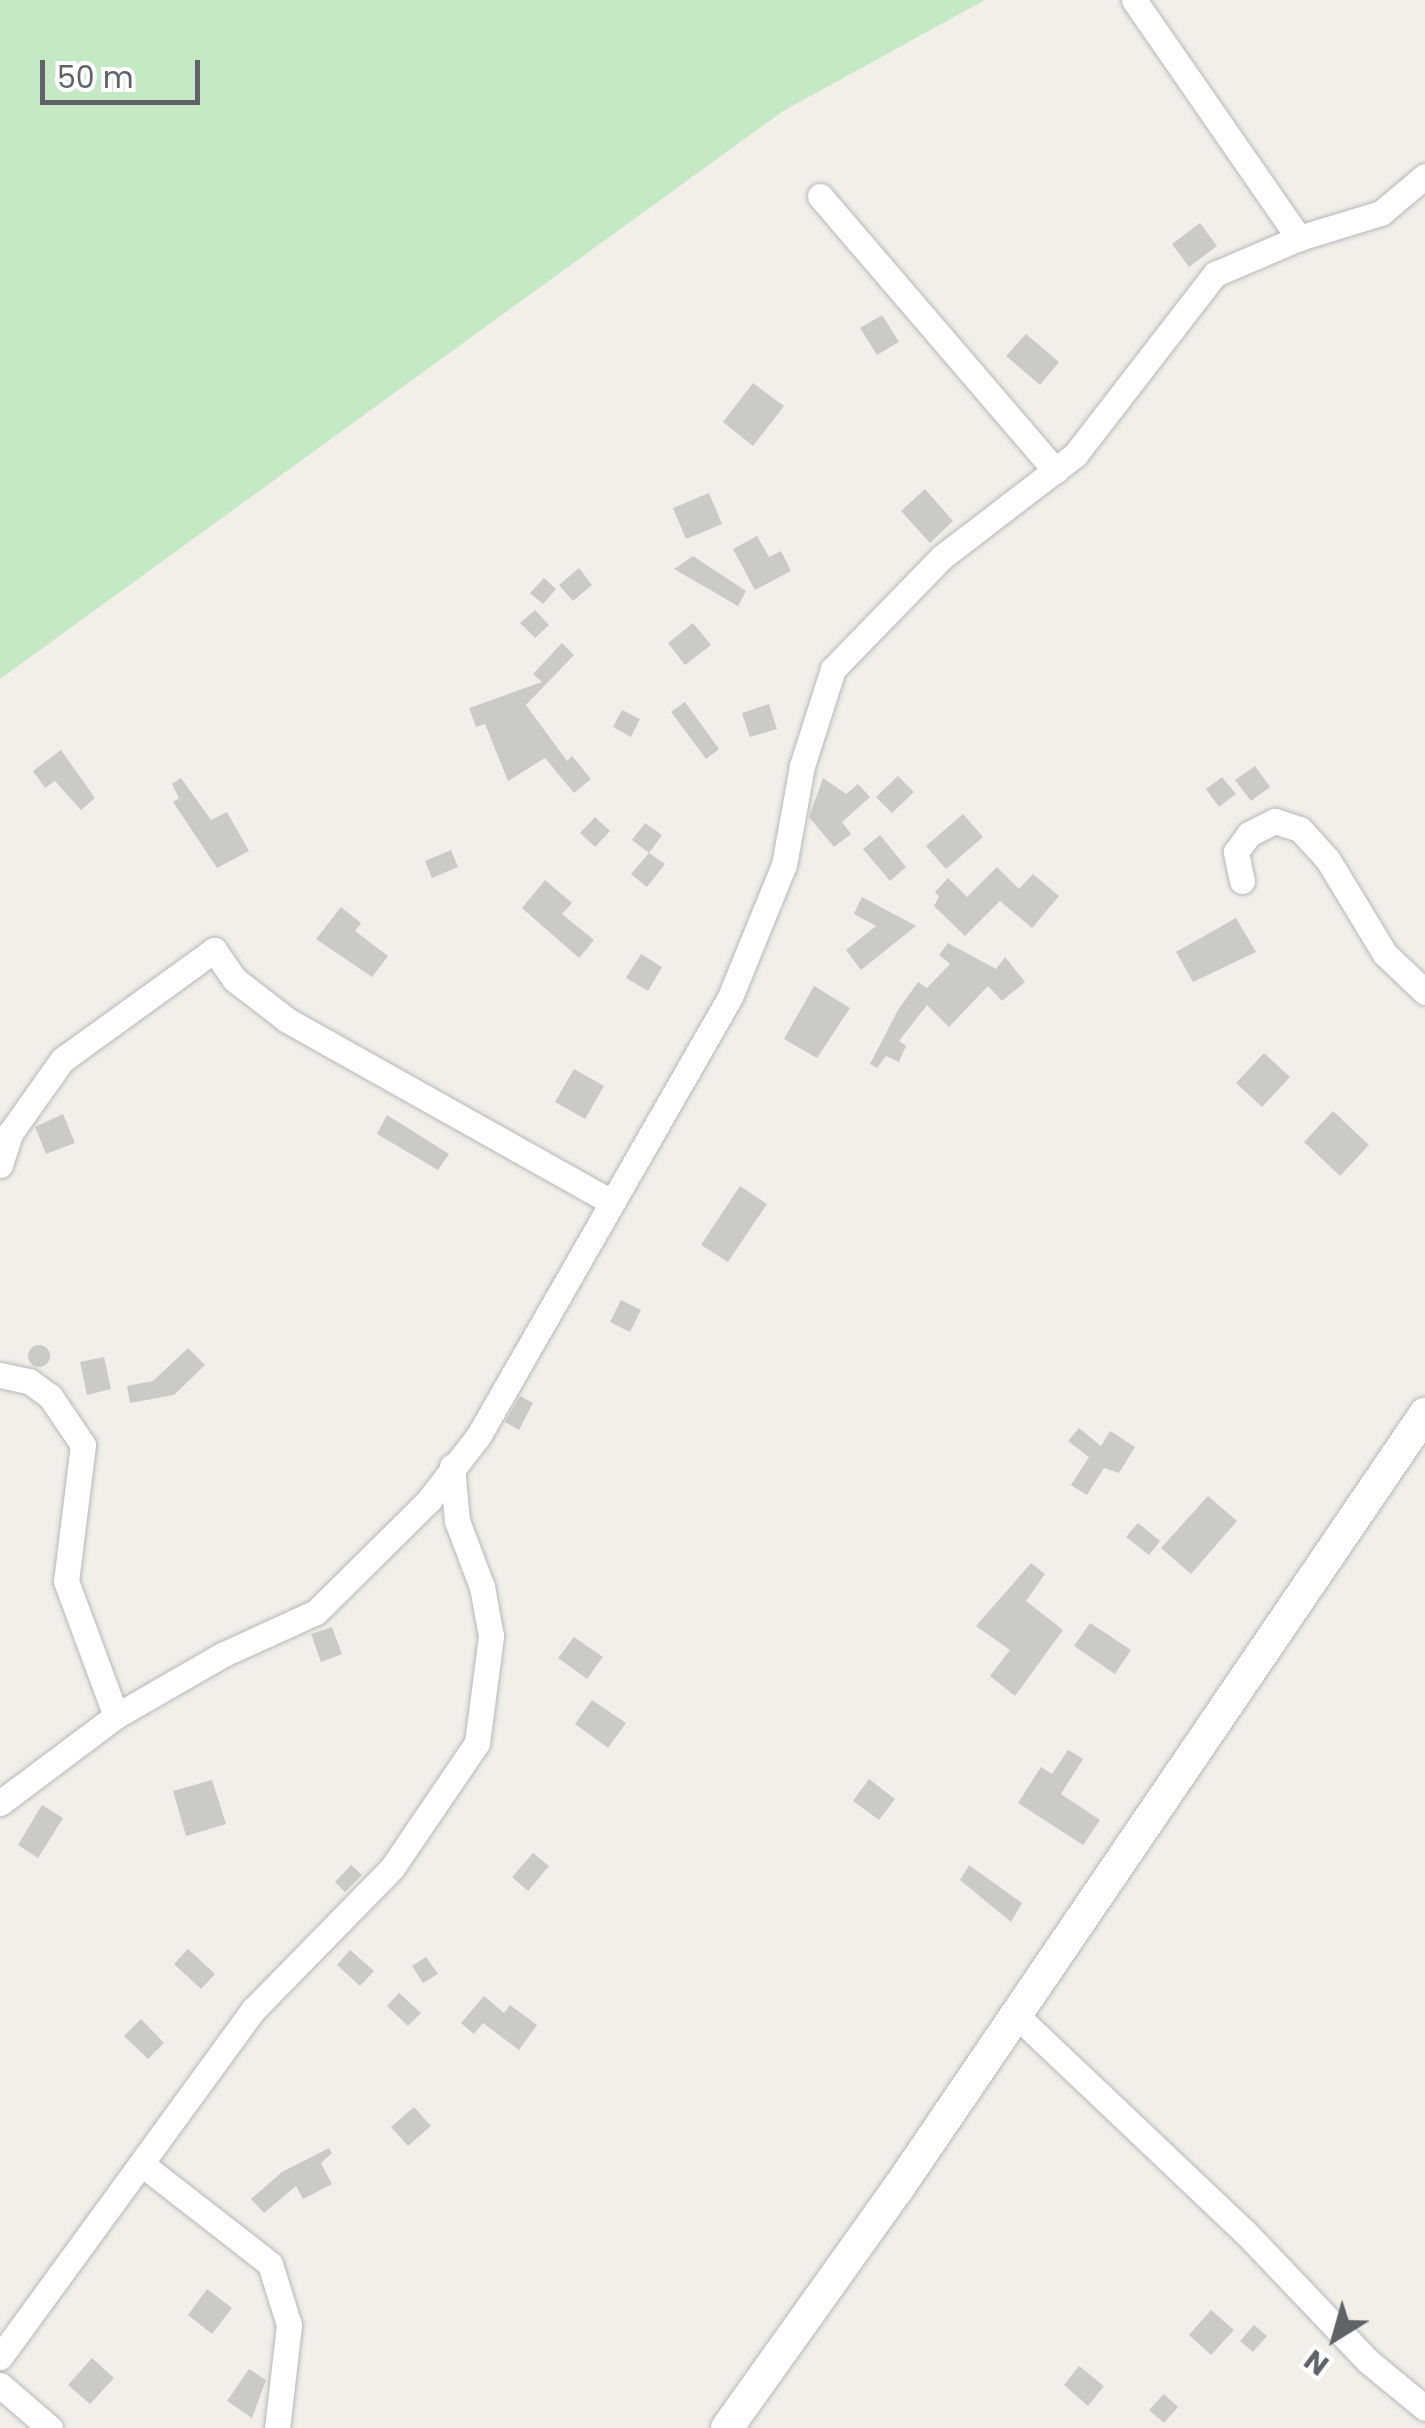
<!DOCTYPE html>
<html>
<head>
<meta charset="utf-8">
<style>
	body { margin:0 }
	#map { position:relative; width:1425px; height:2428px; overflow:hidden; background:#f1efe8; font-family:Poppins,sans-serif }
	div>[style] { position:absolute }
	.green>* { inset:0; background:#c5e8c5 }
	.building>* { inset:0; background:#cccac5 }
	.round { border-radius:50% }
	.roads { filter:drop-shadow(0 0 2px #b5b8bc) drop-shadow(0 0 2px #b5b8bc) }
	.minor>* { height:25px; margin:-12.5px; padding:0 12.5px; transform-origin:12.5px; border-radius:12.5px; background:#fff }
	.tertiary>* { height:32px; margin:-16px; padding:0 16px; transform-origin:16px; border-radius:16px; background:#fff }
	span { translate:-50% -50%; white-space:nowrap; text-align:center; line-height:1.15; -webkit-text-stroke:8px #fff; paint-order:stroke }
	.north { position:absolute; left:1285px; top:2288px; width:100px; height:100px; -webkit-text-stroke:8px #fff; paint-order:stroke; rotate:217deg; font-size:28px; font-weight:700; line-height:40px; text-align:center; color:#5f6368 }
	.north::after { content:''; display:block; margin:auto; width:35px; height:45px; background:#5f6368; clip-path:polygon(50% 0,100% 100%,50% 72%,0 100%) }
	.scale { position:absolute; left:40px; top:60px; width:160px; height:45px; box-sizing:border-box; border:5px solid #5f6368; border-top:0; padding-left:12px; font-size:30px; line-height:35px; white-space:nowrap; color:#5f6368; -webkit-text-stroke:8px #fff; paint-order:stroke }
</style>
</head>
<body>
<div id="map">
	<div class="green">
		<div style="clip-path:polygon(0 0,985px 0,783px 111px,0 679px)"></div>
	</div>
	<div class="building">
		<div style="clip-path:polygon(1200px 223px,1217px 246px,1189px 267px,1172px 244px)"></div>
		<div style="clip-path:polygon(882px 315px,899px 342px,877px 355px,860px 328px)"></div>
		<div style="clip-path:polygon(1026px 334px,1059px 362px,1040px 385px,1006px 356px)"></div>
		<div style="clip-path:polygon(753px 383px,784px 406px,753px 446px,723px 422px)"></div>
		<div style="clip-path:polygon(925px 489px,953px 521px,930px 543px,901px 511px)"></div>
		<div style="clip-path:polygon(709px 493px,722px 524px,686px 539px,673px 508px)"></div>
		<div style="clip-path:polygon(757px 536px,769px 557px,781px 551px,791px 571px,755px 590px,733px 549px)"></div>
		<div style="clip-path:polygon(693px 556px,746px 591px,738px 606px,674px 569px)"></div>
		<div style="clip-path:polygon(579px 568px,592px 585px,573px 601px,559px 585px)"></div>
		<div style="clip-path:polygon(544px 578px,556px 589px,543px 604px,530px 593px)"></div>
		<div style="clip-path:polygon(535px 610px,549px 625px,535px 638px,520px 623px)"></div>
		<div style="clip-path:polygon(693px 623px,711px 645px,685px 665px,668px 643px)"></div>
		<div style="clip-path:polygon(562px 643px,574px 655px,526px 705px,567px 761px,572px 756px,591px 779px,574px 793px,545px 758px,508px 781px,485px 724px,476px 727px,469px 708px,542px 682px,533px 674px)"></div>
		<div style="clip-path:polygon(685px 702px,719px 749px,706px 759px,671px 712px)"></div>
		<div style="clip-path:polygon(769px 704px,777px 729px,750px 737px,742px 713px)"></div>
		<div style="clip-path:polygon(622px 710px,640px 719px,631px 737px,613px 727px)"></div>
		<div style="clip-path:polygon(61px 750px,95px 798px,81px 810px,55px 781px,45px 788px,33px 771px)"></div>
		<div style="clip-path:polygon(1255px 766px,1270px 787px,1251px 801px,1235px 780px)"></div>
		<div style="clip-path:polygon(898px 776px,914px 792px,892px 813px,876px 797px)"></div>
		<div style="clip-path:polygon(1222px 777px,1236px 794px,1219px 807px,1206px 789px)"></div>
		<div style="clip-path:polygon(181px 778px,211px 820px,227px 812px,249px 851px,217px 868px,173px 802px,179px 798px,172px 784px)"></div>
		<div style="clip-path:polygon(823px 778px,846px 794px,858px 784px,870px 797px,842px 822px,851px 834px,834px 847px,809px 817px)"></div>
		<div style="clip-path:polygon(963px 814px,983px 837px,946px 869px,926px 846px)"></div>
		<div style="clip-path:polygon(595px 817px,610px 831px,595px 847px,580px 833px)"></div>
		<div style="clip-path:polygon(645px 823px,662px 835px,649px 853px,632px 840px)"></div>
		<div style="clip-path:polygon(880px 835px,906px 867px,890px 881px,863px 849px)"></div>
		<div style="clip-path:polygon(451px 850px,458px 867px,432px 878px,425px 861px)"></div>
		<div style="clip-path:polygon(649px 853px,665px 864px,647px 887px,631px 874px)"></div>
		<div style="clip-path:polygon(997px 867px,1019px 889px,1033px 874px,1059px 896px,1032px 928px,1000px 901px,965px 936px,934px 906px,939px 897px,935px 892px,948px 878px,967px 897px)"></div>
		<div style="clip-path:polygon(545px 880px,572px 903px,562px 914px,594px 940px,579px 958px,522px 908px)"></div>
		<div style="clip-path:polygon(862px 897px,916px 926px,861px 970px,846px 950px,876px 926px,854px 914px)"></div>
		<div style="clip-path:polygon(341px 907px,361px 923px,355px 931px,388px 956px,372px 977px,316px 939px)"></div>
		<div style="clip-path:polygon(1236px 918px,1256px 952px,1193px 982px,1176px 952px)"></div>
		<div style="clip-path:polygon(948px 943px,996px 969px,1005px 957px,1025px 982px,1002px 1001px,988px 986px,949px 1027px,927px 1005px,899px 1041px,906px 1046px,899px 1062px,886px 1056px,877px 1068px,870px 1064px,898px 1010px,918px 982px,927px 988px,950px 964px,939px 955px)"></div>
		<div style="clip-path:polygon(641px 954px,662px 967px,648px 991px,626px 978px)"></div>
		<div style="clip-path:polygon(814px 986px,850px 1008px,817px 1058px,784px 1039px)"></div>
		<div style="clip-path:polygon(1264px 1053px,1290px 1077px,1262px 1107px,1236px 1083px)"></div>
		<div style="clip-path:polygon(574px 1069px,604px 1086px,585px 1119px,555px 1102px)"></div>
		<div style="clip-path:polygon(1333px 1111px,1369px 1145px,1340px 1176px,1304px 1142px)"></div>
		<div style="clip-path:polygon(63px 1114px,75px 1143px,46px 1154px,35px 1127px)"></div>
		<div style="clip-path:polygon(387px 1115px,449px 1154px,438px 1170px,377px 1134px)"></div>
		<div style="clip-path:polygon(740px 1186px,767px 1204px,728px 1262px,701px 1245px)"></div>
		<div style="clip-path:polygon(621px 1300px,641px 1310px,630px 1332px,610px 1322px)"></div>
		<div class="round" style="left:28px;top:1345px;width:22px;height:22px"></div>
		<div style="clip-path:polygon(188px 1348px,205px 1365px,174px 1395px,130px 1403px,127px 1386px,153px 1381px)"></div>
		<div style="clip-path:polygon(104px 1357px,111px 1389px,87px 1395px,80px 1362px)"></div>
		<div style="clip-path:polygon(520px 1396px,533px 1403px,519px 1430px,505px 1422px)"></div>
		<div style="clip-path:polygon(1079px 1428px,1101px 1446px,1110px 1431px,1135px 1447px,1119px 1473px,1104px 1468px,1087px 1495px,1071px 1485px,1089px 1457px,1068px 1441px)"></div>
		<div style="clip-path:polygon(1208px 1496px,1237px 1521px,1191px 1574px,1161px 1548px)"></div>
		<div style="clip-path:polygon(1138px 1523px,1160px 1541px,1149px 1555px,1126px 1537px)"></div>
		<div style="clip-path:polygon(1031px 1563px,1045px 1574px,1026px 1601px,1063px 1630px,1015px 1696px,990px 1676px,1010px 1650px,976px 1626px)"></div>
		<div style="clip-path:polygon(1090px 1623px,1131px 1650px,1115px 1674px,1074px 1646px)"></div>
		<div style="clip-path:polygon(332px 1627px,342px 1654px,321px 1662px,311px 1634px)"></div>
		<div style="clip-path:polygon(574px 1637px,603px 1657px,587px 1679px,558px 1658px)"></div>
		<div style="clip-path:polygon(592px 1700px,626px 1723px,608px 1748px,575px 1724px)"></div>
		<div style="clip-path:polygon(1068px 1750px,1083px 1759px,1061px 1794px,1100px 1820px,1083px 1845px,1018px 1803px,1041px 1767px,1052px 1774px)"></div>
		<div style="clip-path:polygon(869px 1779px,895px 1799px,879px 1820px,853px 1801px)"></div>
		<div style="clip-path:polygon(212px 1780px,226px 1824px,186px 1836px,173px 1791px)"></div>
		<div style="clip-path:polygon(42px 1805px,63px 1818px,38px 1858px,18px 1845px)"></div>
		<div style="clip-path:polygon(533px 1853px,549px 1866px,528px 1891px,512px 1877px)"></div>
		<div style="clip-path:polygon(351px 1865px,362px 1875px,345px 1892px,335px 1882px)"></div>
		<div style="clip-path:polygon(969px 1865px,1022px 1903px,1011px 1922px,960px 1880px)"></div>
		<div style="clip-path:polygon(188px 1949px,215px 1974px,201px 1989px,174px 1964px)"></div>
		<div style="clip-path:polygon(350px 1950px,374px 1971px,360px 1986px,337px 1965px)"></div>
		<div style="clip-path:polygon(426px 1957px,438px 1974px,423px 1983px,412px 1966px)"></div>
		<div style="clip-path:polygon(399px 1993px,421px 2013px,408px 2026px,387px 2006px)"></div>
		<div style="clip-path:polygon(484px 1996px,504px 2013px,510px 2005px,537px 2025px,519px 2050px,483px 2023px,474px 2034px,461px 2023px)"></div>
		<div style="clip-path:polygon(141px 2019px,164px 2043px,148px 2059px,124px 2036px)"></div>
		<div style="clip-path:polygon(414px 2107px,431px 2126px,408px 2146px,391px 2127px)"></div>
		<div style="clip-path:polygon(329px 2148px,332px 2153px,321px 2163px,332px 2184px,303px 2199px,296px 2186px,264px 2213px,251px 2199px,282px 2172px)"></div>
		<div style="clip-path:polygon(207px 2289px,232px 2308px,212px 2334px,188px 2315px)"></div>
		<div style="clip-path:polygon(1211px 2310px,1234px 2330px,1211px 2355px,1189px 2335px)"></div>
		<div style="clip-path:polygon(1254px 2325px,1267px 2336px,1253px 2352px,1240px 2341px)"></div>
		<div style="clip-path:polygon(92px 2358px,114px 2378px,90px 2404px,68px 2385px)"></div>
		<div style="clip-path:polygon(1079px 2366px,1104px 2386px,1088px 2406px,1064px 2385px)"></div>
		<div style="clip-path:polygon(249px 2369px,266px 2380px,252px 2418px,227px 2401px)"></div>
		<div style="clip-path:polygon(1164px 2394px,1178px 2407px,1164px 2423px,1149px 2410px)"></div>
	</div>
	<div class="roads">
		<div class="minor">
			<div style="left:1134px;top:0;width:290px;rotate:55.3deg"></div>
			<div style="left:820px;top:196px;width:362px;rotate:49.4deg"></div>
			<div style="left:1242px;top:881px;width:30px;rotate:-102deg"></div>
			<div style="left:1236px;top:852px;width:22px;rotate:-54deg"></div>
			<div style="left:1249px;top:834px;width:29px;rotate:-27deg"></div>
			<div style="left:1275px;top:821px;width:26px;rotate:18deg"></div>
			<div style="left:1300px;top:829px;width:42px;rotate:47.9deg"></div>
			<div style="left:1328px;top:860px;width:110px;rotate:58.8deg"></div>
			<div style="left:1385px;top:954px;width:55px;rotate:43.5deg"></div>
			<div style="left:0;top:1165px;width:35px;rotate:-72deg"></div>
			<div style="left:11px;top:1132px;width:88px;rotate:-54.7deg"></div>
			<div style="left:62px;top:1060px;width:188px;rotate:-35.9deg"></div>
			<div style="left:214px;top:950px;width:35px;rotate:55deg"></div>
			<div style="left:234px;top:979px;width:67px;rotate:37.7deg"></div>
			<div style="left:287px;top:1020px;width:372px;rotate:29.3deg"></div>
			<div style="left:0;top:1375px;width:30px;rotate:12deg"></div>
			<div style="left:29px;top:1381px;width:26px;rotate:36deg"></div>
			<div style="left:50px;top:1396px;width:59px;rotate:56deg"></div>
			<div style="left:83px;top:1445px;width:137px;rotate:97.1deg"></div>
			<div style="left:66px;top:1581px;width:144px;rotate:69.7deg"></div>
			<div style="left:0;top:1803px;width:145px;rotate:-36.9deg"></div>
			<div style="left:116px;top:1716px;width:125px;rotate:-29.9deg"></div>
			<div style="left:224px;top:1654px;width:101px;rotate:-24.5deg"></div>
			<div style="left:316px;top:1612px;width:159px;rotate:-44.7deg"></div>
			<div style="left:429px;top:1500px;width:82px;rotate:-52.4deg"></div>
			<div style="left:479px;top:1435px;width:505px;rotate:-60.18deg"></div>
			<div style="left:730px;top:997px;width:143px;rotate:-67.8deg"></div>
			<div style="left:784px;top:865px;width:101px;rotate:-79.7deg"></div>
			<div style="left:802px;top:766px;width:102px;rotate:-72.3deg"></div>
			<div style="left:833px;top:669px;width:156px;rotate:-45.8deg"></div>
			<div style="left:942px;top:557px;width:168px;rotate:-37.5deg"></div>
			<div style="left:1075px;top:455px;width:229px;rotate:-52.3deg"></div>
			<div style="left:1215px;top:274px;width:91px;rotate:-23.2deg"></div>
			<div style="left:1299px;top:238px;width:86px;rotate:-17deg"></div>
			<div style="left:1381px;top:213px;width:57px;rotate:-40.1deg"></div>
			<div style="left:1016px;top:2015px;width:315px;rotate:43.5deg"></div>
			<div style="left:1245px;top:2232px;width:178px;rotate:46.4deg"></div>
			<div style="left:1368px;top:2361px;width:74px;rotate:39.5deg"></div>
			<div style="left:143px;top:2165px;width:161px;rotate:37.9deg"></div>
			<div style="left:270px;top:2264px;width:64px;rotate:72.7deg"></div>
			<div style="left:289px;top:2325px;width:104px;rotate:96.6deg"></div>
			<div style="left:0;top:2357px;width:431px;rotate:-53.9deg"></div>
			<div style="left:254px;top:2009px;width:197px;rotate:-45.6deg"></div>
			<div style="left:392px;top:1868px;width:151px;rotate:-55.8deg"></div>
			<div style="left:477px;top:1743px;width:108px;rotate:-82.5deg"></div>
			<div style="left:491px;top:1636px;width:50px;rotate:-100.4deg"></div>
			<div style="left:482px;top:1587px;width:71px;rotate:-110.7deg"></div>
			<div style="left:457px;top:1521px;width:55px;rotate:-95.2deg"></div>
			<div style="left:0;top:2385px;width:66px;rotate:40.7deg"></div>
		</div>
		<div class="tertiary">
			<div style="left:727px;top:2428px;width:292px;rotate:-54.5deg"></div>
			<div style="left:897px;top:2190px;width:939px;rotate:-55.77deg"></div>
		</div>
	</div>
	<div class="north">N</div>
	<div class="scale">50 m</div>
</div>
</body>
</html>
